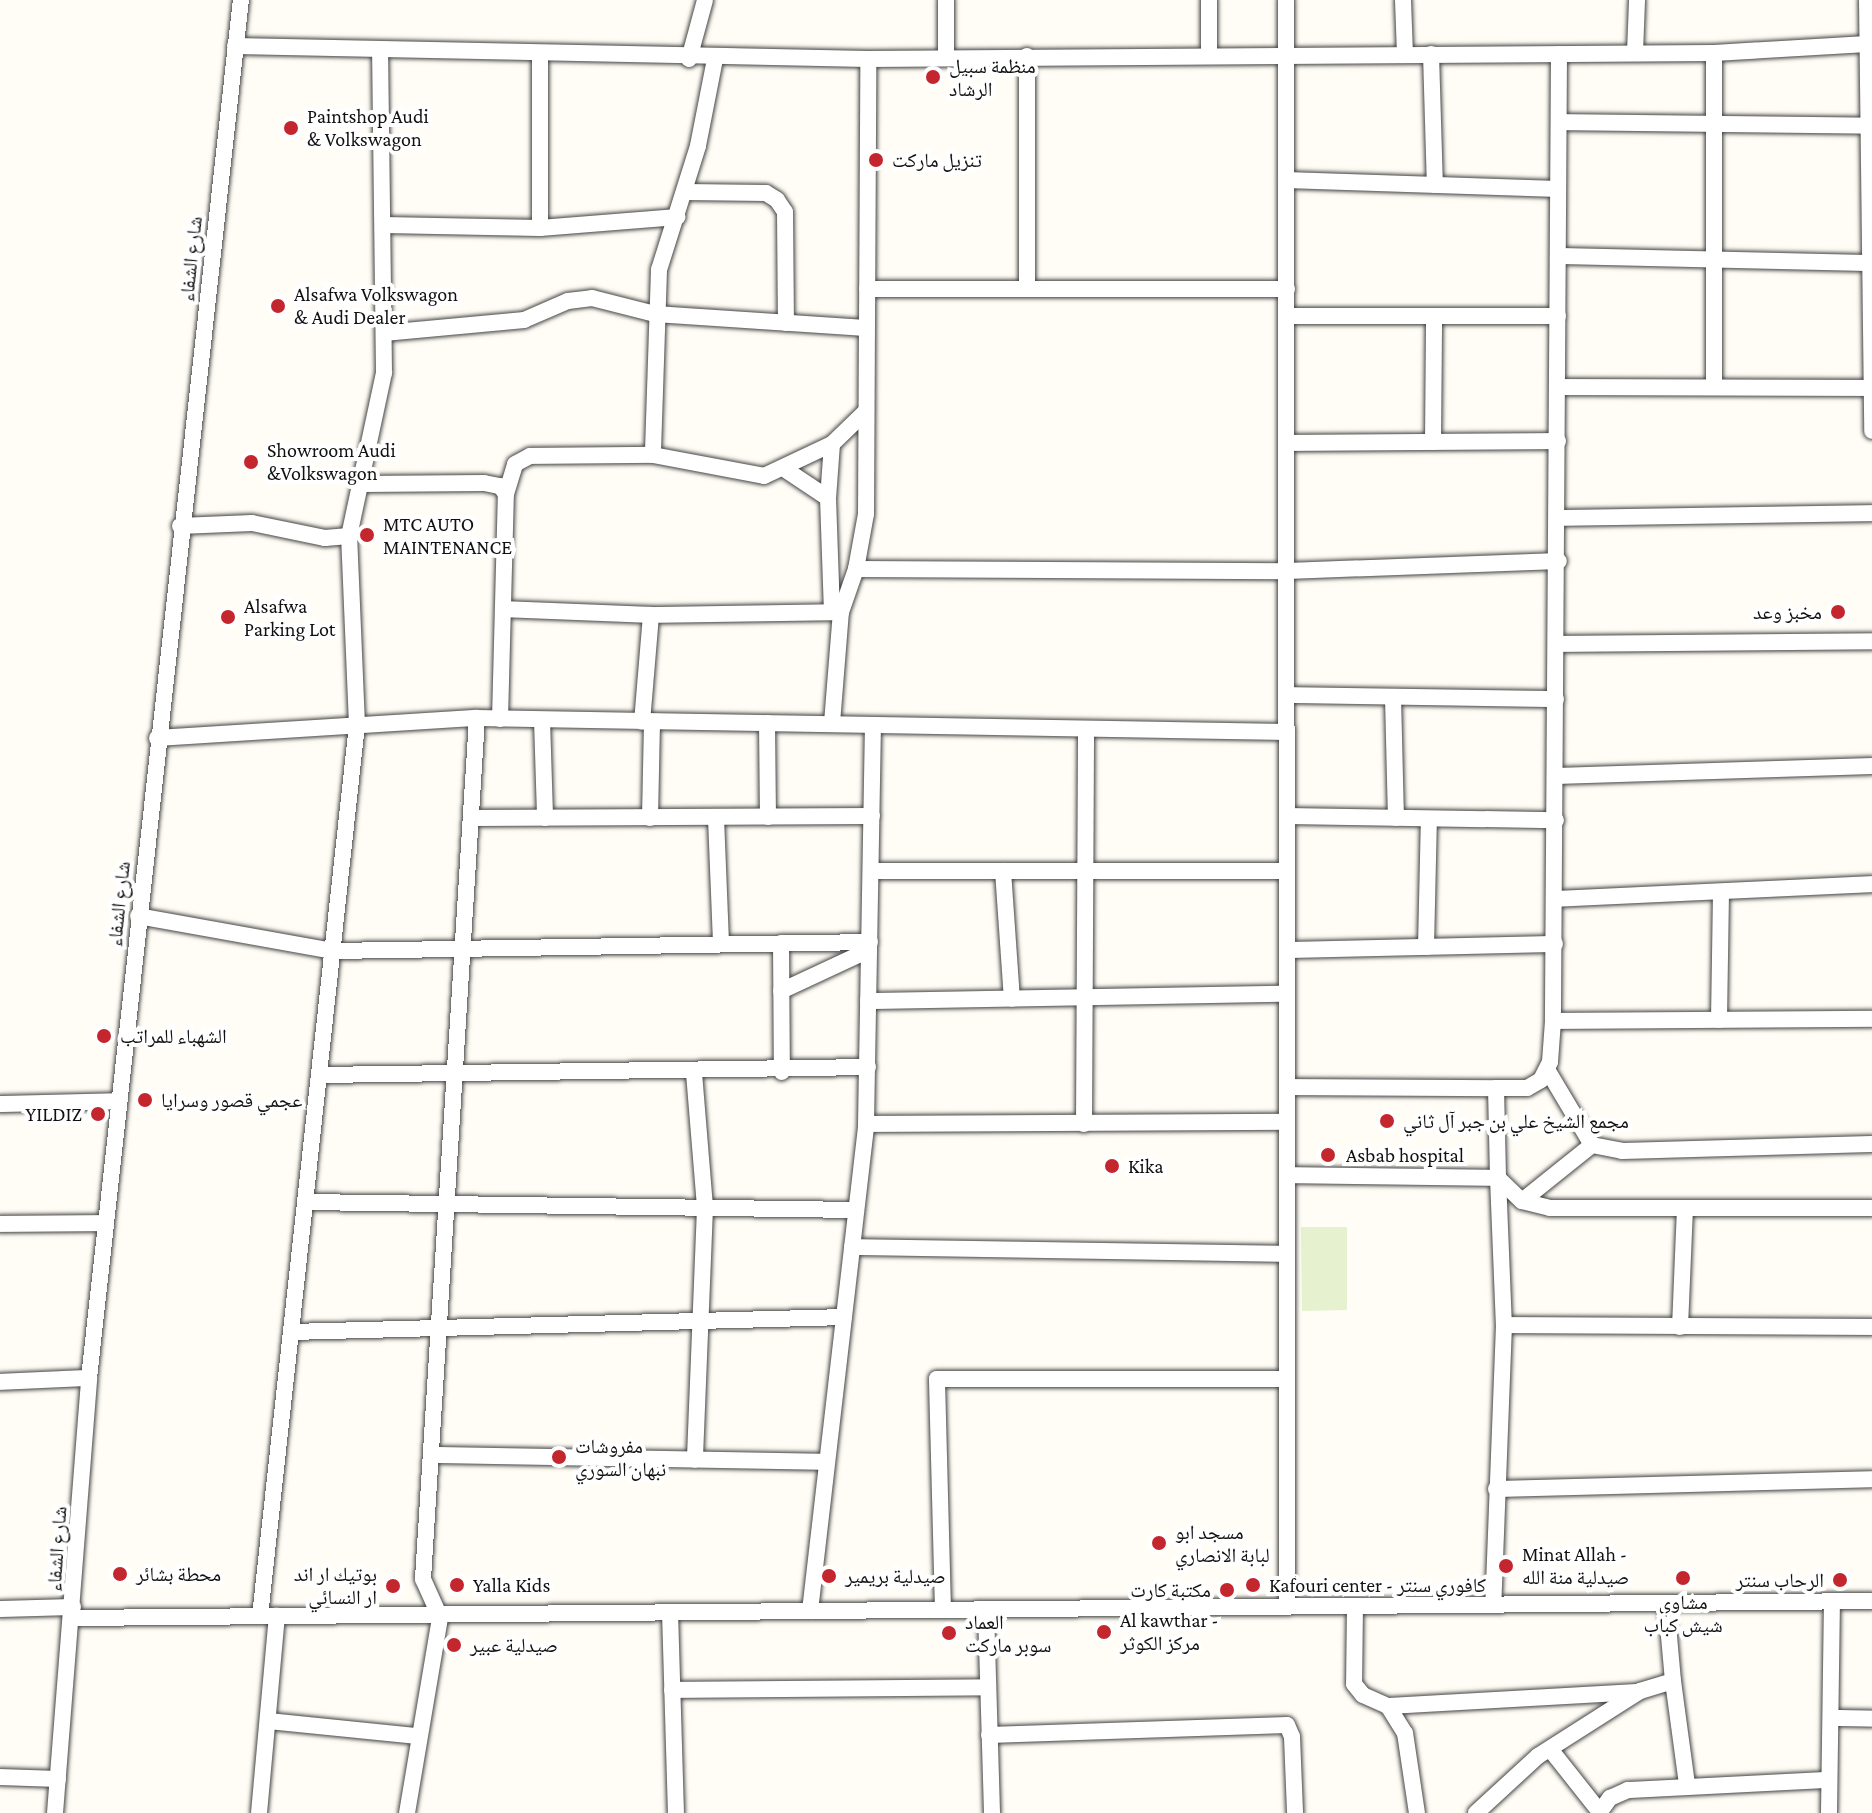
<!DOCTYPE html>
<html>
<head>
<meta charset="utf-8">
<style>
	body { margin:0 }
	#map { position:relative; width:1872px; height:1813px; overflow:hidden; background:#fffdf5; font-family:"Crimson Pro","Noto Naskh Arabic",serif }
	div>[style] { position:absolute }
	.pitch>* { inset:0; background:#e6f2cf }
	.roads { filter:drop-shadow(0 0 2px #444) drop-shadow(0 0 2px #444) }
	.minor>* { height:16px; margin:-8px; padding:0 8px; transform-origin:8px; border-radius:8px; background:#fff }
	.dots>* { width:22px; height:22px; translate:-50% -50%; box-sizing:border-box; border:4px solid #fff; border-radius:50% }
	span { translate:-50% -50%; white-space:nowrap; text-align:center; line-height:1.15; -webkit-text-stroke:8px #fff; paint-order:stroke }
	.poi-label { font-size:20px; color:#111 }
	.left { translate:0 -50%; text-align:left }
	.right { translate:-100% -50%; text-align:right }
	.street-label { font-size:20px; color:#111 }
</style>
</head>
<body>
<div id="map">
	<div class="pitch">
		<div style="clip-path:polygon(1301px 1227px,1347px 1227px,1347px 1310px,1302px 1311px)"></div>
	</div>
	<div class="roads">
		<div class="minor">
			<div style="left:946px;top:0;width:56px;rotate:90deg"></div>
			<div style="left:1286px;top:0;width:1607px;rotate:89.96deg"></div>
			<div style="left:1403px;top:0;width:55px;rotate:87.9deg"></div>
			<div style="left:1867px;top:0;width:431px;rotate:89.3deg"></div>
			<div style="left:235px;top:46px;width:633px;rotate:1.18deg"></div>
			<div style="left:868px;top:59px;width:846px;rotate:-0.41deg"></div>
			<div style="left:1714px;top:53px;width:153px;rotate:-3.4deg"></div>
			<div style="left:1635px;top:53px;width:53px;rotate:-87.8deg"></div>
			<div style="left:1209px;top:54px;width:54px;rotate:-90deg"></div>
			<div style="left:1431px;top:54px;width:131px;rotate:88.3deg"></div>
			<div style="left:1559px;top:54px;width:967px;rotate:90.36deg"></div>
			<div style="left:1553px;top:1021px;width:41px;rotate:94.2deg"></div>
			<div style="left:1550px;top:1062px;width:20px;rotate:117deg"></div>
			<div style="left:1541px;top:1080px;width:16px;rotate:150deg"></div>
			<div style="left:1527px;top:1088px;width:31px;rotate:180deg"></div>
			<div style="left:1496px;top:1088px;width:90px;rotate:88.7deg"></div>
			<div style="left:1498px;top:1178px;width:33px;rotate:44deg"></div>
			<div style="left:1522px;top:1201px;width:29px;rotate:14deg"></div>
			<div style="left:1550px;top:1208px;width:322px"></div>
			<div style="left:540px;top:55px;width:173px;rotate:90deg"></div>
			<div style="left:689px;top:59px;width:61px;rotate:-74.8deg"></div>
			<div style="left:715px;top:59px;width:89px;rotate:101.1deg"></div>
			<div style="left:698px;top:146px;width:130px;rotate:107.5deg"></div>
			<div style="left:659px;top:270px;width:185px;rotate:91.9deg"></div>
			<div style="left:653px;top:455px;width:113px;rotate:10.7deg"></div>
			<div style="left:764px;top:476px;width:75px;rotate:-25.2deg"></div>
			<div style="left:832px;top:444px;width:45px;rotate:-44.1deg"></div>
			<div style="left:1559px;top:122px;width:309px;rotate:0.7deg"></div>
			<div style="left:1286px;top:180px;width:272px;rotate:1.9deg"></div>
			<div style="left:685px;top:192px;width:81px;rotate:0.7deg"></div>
			<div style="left:766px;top:193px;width:13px;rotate:32deg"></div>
			<div style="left:777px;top:200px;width:14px;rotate:56deg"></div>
			<div style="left:785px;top:212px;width:111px;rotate:89.5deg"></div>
			<div style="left:384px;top:225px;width:156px;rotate:1.1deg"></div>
			<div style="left:540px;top:228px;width:138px;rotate:-4.6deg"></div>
			<div style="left:1558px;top:256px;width:312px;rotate:1.3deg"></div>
			<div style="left:867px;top:289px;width:420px"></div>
			<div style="left:1027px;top:289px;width:233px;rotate:-90deg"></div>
			<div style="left:1287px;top:316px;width:271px"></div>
			<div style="left:384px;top:333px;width:141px;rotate:-5.3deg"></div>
			<div style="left:524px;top:320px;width:48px;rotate:-23.4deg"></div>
			<div style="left:568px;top:301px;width:24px;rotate:-7deg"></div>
			<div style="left:592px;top:298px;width:65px;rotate:14.3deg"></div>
			<div style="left:655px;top:314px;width:211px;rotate:3.8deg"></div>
			<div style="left:1558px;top:387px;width:314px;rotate:0.2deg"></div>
			<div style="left:1714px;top:387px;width:334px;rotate:-90deg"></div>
			<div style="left:1433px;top:442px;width:126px;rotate:-89.5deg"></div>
			<div style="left:1287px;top:443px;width:271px;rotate:-0.4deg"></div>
			<div style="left:832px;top:444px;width:54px;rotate:94.2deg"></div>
			<div style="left:828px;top:498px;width:114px;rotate:88deg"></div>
			<div style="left:786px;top:470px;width:50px;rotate:33.7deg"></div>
			<div style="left:363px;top:484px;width:121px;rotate:-0.5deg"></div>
			<div style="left:484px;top:483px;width:16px;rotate:11deg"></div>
			<div style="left:500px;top:486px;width:10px;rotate:53deg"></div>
			<div style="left:1557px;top:518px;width:315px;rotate:-0.9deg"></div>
			<div style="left:180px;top:526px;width:72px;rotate:-2.4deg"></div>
			<div style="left:252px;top:523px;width:75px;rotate:11.6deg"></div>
			<div style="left:325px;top:538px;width:24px;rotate:-5deg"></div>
			<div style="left:349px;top:536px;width:167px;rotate:-77.9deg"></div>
			<div style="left:384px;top:373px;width:323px;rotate:-90.7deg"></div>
			<div style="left:856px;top:569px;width:431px;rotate:0.3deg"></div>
			<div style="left:1287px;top:571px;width:272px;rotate:-2.1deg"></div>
			<div style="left:503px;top:609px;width:148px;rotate:2.3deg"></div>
			<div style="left:651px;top:615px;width:107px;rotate:94.8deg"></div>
			<div style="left:651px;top:615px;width:190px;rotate:-0.9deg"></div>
			<div style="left:1557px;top:644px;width:315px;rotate:-0.5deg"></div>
			<div style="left:1287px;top:695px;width:269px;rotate:0.9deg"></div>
			<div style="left:1393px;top:697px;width:121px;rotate:88.6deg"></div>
			<div style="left:500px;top:719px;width:225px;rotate:-88.5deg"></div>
			<div style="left:506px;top:494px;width:31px;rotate:-73deg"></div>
			<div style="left:515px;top:464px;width:17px;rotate:-28deg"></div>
			<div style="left:530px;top:456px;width:123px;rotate:-0.5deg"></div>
			<div style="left:542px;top:720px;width:98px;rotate:88.2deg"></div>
			<div style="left:767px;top:723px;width:94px;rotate:89.4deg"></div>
			<div style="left:832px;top:723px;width:111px;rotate:-85.4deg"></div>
			<div style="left:841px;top:612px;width:46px;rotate:-70.8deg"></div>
			<div style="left:856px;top:569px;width:56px;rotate:-79.7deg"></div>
			<div style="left:866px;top:514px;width:455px;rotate:-89.7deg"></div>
			<div style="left:157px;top:738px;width:321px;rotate:-3.6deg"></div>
			<div style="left:477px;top:718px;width:810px;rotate:0.99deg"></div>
			<div style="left:1556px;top:776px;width:316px;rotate:-1.8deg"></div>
			<div style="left:1287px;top:816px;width:269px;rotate:0.9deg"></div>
			<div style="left:473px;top:818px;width:399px;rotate:-0.3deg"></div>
			<div style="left:650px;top:818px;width:96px;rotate:-88.8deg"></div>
			<div style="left:716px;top:818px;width:126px;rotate:87.7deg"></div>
			<div style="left:871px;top:871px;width:416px"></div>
			<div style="left:1003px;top:871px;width:128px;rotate:86deg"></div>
			<div style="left:1554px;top:899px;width:318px;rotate:-2.7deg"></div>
			<div style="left:138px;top:916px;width:198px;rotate:10.2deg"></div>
			<div style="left:333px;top:951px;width:537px;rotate:-0.96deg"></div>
			<div style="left:781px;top:943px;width:129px;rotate:89.6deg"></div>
			<div style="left:1426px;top:947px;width:128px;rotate:-88.7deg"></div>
			<div style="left:1287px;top:950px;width:268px;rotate:-1.3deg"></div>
			<div style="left:781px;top:991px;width:97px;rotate:-25deg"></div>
			<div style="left:868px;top:1001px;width:419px;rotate:-1deg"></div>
			<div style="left:1719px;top:1020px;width:128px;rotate:-89.1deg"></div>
			<div style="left:1553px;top:1021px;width:319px;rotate:-0.4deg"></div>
			<div style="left:1548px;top:1071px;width:86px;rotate:59.3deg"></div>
			<div style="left:1592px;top:1145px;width:31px;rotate:11deg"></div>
			<div style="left:1622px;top:1151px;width:250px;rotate:-1.6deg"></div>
			<div style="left:694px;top:1073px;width:135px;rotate:85.3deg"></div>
			<div style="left:705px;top:1208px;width:252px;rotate:92.3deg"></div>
			<div style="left:319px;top:1075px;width:549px;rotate:-0.83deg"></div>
			<div style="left:1287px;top:1087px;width:209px;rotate:0.3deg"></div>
			<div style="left:0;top:1104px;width:119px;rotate:-1.4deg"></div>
			<div style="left:866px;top:1124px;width:421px;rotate:-0.3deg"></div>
			<div style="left:1084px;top:1124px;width:393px;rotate:-89.7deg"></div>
			<div style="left:1287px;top:1175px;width:211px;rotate:0.8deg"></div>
			<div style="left:1498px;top:1178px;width:147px;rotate:87.7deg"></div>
			<div style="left:1504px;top:1325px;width:280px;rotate:92.2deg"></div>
			<div style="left:1522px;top:1201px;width:90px;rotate:-38.7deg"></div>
			<div style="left:305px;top:1202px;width:551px;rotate:0.83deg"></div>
			<div style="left:0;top:1224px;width:106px;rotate:-0.5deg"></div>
			<div style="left:852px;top:1247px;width:435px;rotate:0.9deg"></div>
			<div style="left:1504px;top:1325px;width:368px;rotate:0.3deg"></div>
			<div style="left:1680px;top:1327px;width:117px;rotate:-87.6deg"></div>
			<div style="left:291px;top:1332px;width:553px;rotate:-1.55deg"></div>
			<div style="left:0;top:1382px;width:89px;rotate:-2.6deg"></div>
			<div style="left:432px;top:1455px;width:395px;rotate:1deg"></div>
			<div style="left:1496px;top:1489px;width:376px;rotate:-1.5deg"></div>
			<div style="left:1355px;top:1606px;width:78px;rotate:90.7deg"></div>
			<div style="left:1354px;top:1684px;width:14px;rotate:51deg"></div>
			<div style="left:1363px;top:1695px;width:27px;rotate:24deg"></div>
			<div style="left:1388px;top:1706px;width:32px;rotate:58deg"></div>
			<div style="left:1405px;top:1733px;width:81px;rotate:81.5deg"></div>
			<div style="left:0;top:1609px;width:73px;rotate:-1.6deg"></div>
			<div style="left:943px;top:1610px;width:231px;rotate:-91.5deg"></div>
			<div style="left:937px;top:1379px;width:350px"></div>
			<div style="left:986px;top:1610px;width:203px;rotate:88.3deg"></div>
			<div style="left:810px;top:1611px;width:490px;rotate:-83.4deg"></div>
			<div style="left:866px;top:1124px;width:395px;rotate:-89deg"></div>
			<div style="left:670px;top:1612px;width:201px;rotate:88.3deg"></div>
			<div style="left:260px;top:1616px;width:896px;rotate:-83.79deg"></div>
			<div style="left:357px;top:725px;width:189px;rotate:-92.4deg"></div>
			<div style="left:72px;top:1618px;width:1800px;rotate:-0.54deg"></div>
			<div style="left:1673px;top:1681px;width:104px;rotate:82.3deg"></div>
			<div style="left:672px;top:1690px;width:316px;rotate:-0.5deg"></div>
			<div style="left:1388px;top:1706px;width:250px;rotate:-3.2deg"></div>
			<div style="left:1833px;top:1718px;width:39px;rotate:1deg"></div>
			<div style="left:269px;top:1721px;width:149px;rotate:5.8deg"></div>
			<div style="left:989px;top:1735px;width:298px;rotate:-1.9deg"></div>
			<div style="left:1287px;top:1725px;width:13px;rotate:67deg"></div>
			<div style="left:1292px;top:1737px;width:76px;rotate:87.7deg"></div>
			<div style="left:1550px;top:1749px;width:80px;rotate:51.6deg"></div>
			<div style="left:0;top:1777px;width:58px;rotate:2deg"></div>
			<div style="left:55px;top:1813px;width:436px;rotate:-85.5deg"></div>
			<div style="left:89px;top:1378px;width:1386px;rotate:-83.71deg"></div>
			<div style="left:259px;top:1813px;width:198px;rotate:-84.8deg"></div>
			<div style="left:407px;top:1813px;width:199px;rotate:-80.4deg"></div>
			<div style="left:440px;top:1617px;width:42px;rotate:-114.1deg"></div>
			<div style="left:423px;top:1579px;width:863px;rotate:-86.41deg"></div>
			<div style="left:1476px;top:1813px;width:84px;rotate:-42.6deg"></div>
			<div style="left:1538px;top:1756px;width:121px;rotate:-32.5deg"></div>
			<div style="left:1640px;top:1691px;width:34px;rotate:-17deg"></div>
			<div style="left:1673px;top:1681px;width:78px;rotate:-95.1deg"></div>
			<div style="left:1599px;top:1813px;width:19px;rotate:-54deg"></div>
			<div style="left:1610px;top:1798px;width:20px;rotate:-24deg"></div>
			<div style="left:1628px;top:1790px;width:199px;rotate:-2.9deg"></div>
			<div style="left:1829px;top:1813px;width:212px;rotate:-89.2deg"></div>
		</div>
	</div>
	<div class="dots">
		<div style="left:933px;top:77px;background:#c4262e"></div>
		<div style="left:291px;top:128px;background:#c4262e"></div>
		<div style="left:876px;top:160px;background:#c4262e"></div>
		<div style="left:278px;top:306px;background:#c4262e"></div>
		<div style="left:251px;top:462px;background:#c4262e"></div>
		<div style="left:367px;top:535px;background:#c4262e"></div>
		<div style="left:1838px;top:612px;background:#c4262e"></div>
		<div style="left:228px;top:617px;background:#c4262e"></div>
		<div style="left:104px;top:1036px;background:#c4262e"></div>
		<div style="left:145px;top:1100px;background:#c4262e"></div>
		<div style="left:98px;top:1114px;background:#c4262e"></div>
		<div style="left:1387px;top:1121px;background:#c4262e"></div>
		<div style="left:1328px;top:1155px;background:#c4262e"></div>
		<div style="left:1112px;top:1166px;background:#c4262e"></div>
		<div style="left:559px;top:1457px;background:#c4262e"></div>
		<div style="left:1159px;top:1543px;background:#c4262e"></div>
		<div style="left:1506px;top:1566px;background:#c4262e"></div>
		<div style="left:120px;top:1574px;background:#c4262e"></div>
		<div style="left:829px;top:1576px;background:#c4262e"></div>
		<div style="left:1683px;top:1578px;background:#c4262e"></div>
		<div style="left:1840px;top:1580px;background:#c4262e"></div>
		<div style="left:457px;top:1585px;background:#c4262e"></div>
		<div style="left:1253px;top:1585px;background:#c4262e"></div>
		<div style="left:393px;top:1586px;background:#c4262e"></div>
		<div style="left:1227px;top:1590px;background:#c4262e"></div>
		<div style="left:1104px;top:1632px;background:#c4262e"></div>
		<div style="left:949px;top:1633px;background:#c4262e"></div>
		<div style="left:454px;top:1645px;background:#c4262e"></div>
	</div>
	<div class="poi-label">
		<span class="left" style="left:949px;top:78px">منظمة سبيل<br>الرشاد</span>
		<span class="left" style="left:307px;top:128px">Paintshop Audi<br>&amp; Volkswagon</span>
		<span class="left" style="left:892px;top:160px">تنزيل ماركت</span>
		<span class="left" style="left:294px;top:306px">Alsafwa Volkswagon<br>&amp; Audi Dealer</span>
		<span class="left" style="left:267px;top:462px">Showroom Audi<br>&amp;Volkswagon</span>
		<span class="left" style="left:383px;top:536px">MTC AUTO<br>MAINTENANCE</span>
		<span class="left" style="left:244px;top:618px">Alsafwa<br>Parking Lot</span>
		<span class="right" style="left:1822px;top:612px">مخبز وعد</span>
		<span class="left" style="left:120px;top:1036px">الشهباء للمراتب</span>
		<span class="left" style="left:161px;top:1100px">عجمي قصور وسرايا</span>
		<span class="right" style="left:82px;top:1114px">YILDIZ</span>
		<span class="left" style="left:1403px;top:1121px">مجمع الشيخ علي بن جبر آل ثاني</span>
		<span class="left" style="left:1346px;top:1155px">Asbab hospital</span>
		<span class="left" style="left:1128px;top:1166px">Kika</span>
		<span class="left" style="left:575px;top:1458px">مفروشات<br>نبهان السوري</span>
		<span class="left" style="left:1175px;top:1544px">مسجد ابو<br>لبابة الانصاري</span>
		<span class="left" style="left:1522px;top:1566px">Minat Allah -<br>صيدلية منة الله</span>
		<span class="left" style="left:136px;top:1574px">محطة بشائر</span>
		<span class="right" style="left:377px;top:1586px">بوتيك ار اند<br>ار النسائي</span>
		<span class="left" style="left:845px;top:1576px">صيدلية بريمير</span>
		<span class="right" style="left:1824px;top:1580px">الرحاب سنتر</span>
		<span class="left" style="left:473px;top:1585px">Yalla Kids</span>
		<span class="left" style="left:1269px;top:1585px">Kafouri center - كافوري سنتر</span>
		<span class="right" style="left:1211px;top:1590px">مكتبة كارت</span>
		<span style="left:1683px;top:1614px">مشاوي<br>شيش كباب</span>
		<span class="left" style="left:1120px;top:1632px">Al kawthar -<br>مركز الكوثر</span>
		<span class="left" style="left:965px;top:1634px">العماد<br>سوبر ماركت</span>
		<span class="left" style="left:470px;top:1645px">صيدلية عبير</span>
	</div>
	<div class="street-label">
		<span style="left:191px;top:259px;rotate:-84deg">شارع الشفاء</span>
		<span style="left:119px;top:904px;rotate:-84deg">شارع الشفاء</span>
		<span style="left:57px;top:1549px;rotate:-86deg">شارع الشفاء</span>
	</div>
</div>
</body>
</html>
